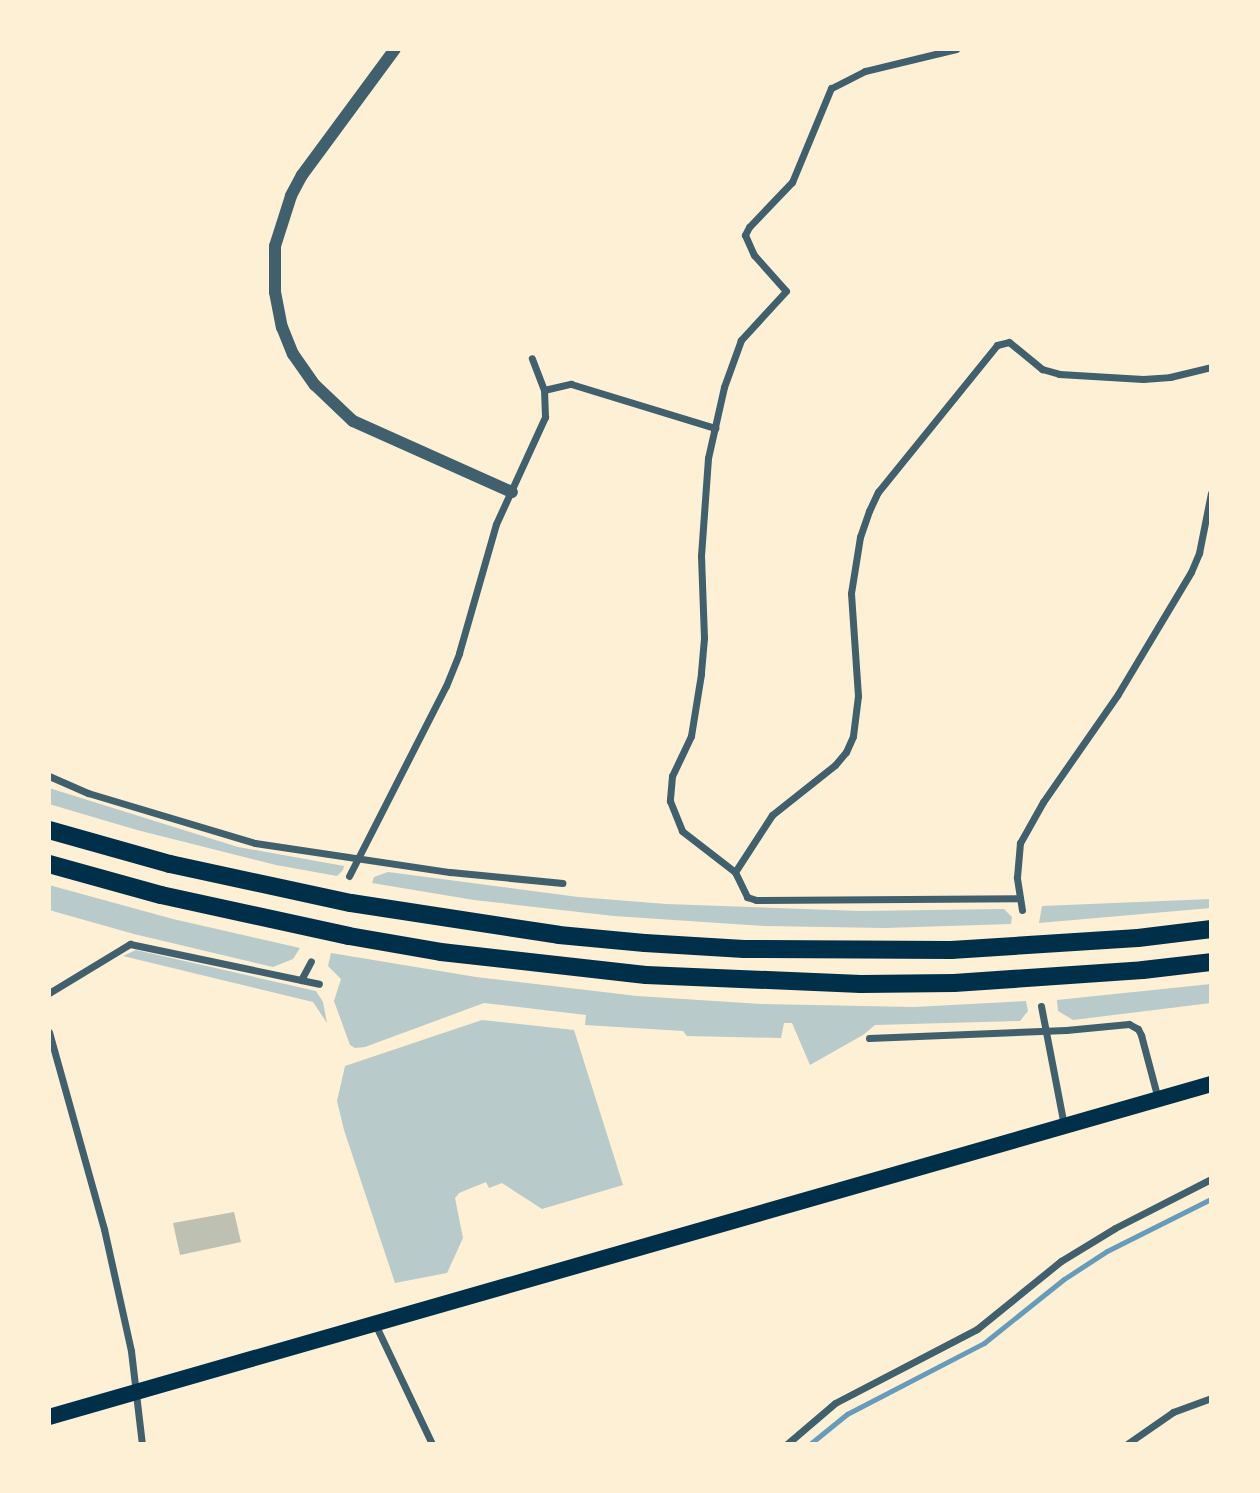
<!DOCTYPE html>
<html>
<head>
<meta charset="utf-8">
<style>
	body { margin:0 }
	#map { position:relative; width:1260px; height:1493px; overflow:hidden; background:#fdf0d5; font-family:Ubuntu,sans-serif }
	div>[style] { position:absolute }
	.green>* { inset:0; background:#b9caca }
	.stream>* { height:5px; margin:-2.5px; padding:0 2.5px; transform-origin:2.5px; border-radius:2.5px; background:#669bbc }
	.building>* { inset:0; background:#bec0b2 }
	.minor>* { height:7px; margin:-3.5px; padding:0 3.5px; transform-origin:3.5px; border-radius:3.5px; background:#3f606c }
	.tertiary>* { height:12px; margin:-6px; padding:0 6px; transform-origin:6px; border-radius:6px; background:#3f606c }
	.primary>* { height:16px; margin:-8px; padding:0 8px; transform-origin:8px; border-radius:8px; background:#003049 }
	.motorway>* { height:18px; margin:-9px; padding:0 9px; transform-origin:9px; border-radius:9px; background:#003049 }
	span { translate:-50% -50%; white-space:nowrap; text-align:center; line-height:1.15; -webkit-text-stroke:7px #fdf0d5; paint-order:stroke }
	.frame { position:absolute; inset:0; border:51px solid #fdf0d5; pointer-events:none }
</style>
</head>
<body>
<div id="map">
	<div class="green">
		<div style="clip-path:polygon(49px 788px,238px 847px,344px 866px,343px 870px,337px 876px,276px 865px,137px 830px,49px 804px)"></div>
		<div style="clip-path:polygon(388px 872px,578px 897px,666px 904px,860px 911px,1004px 909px,1012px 917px,1011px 924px,885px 928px,765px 926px,614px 916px,474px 900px,372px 883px,374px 877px)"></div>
		<div style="clip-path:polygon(49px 885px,173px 919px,300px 948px,293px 959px,273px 967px,134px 934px,49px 910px)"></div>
		<div style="clip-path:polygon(1211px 899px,1211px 908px,1039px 923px,1042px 906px)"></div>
		<div style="clip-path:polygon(136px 950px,316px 991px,323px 1002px,327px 1023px,313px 1002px,123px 956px)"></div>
		<div style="clip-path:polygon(331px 953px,476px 977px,637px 996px,761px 1004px,914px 1007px,1026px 1001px,1028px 1011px,1020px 1021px,875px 1025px,863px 1035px,810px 1065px,792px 1023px,784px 1023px,781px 1038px,687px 1036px,683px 1031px,585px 1025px,586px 1015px,484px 1003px,365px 1047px,355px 1048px,350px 1045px,334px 1001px,341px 979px,328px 966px)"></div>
		<div style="clip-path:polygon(1211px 984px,1211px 1003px,1073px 1020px,1058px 1011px,1057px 1000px)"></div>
		<div style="clip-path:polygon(482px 1020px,574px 1030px,623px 1185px,542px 1209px,502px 1183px,489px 1188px,486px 1182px,459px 1193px,455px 1198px,463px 1238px,447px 1273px,395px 1283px,344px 1130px,337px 1101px,345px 1066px)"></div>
	</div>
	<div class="stream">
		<div style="left:810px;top:1444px;width:48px;rotate:-39deg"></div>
		<div style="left:847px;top:1414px;width:154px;rotate:-27.4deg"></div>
		<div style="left:984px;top:1343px;width:102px;rotate:-38.7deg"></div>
		<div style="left:1064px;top:1279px;width:51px;rotate:-33.1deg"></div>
		<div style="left:1107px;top:1251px;width:116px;rotate:-26.6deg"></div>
	</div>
	<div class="building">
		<div style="clip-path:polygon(234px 1212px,241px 1242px,180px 1255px,173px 1223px)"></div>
	</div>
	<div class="minor">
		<div style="left:956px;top:49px;width:94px;rotate:166.4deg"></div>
		<div style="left:865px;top:71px;width:38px;rotate:153deg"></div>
		<div style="left:831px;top:88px;width:102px;rotate:112.5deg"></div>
		<div style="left:792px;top:182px;width:62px;rotate:133.7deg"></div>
		<div style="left:749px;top:227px;width:9px;rotate:117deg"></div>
		<div style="left:745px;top:235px;width:22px;rotate:66deg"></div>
		<div style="left:754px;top:255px;width:48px;rotate:48.4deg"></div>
		<div style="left:786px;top:291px;width:67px;rotate:132.6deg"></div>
		<div style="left:741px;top:340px;width:50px;rotate:109.9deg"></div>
		<div style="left:724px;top:387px;width:73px;rotate:102.7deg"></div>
		<div style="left:708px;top:458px;width:98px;rotate:94.1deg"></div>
		<div style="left:701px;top:556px;width:82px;rotate:87.9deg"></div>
		<div style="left:704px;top:638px;width:36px;rotate:95deg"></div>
		<div style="left:701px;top:674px;width:63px;rotate:99.2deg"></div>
		<div style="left:691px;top:736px;width:44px;rotate:115.4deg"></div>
		<div style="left:672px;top:776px;width:25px;rotate:95deg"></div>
		<div style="left:670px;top:801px;width:32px;rotate:68deg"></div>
		<div style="left:682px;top:831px;width:67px;rotate:37.7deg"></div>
		<div style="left:735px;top:872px;width:28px;rotate:64deg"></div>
		<div style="left:747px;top:897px;width:9px;rotate:18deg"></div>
		<div style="left:756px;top:900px;width:264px;rotate:-0.4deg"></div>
		<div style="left:544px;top:390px;width:28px;rotate:-13deg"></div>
		<div style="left:571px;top:384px;width:151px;rotate:17deg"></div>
		<div style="left:49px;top:776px;width:43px;rotate:23.6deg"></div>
		<div style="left:88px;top:793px;width:174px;rotate:16.7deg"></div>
		<div style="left:255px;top:843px;width:197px;rotate:8.5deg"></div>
		<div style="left:450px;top:872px;width:113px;rotate:5.6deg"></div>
		<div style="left:735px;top:872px;width:68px;rotate:-57deg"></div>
		<div style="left:772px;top:815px;width:80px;rotate:-38.4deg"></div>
		<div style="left:835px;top:765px;width:17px;rotate:-50deg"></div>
		<div style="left:846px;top:752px;width:17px;rotate:-66deg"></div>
		<div style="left:853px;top:736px;width:40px;rotate:-82.9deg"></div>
		<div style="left:858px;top:696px;width:103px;rotate:-93.9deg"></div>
		<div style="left:851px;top:593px;width:57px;rotate:-80.9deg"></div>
		<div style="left:860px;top:537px;width:28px;rotate:-71deg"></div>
		<div style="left:869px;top:511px;width:21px;rotate:-65deg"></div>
		<div style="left:878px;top:492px;width:189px;rotate:-51deg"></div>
		<div style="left:997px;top:345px;width:12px;rotate:-14deg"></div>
		<div style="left:1009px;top:342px;width:43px;rotate:39.3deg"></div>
		<div style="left:1042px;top:369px;width:18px;rotate:16deg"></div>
		<div style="left:1059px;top:374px;width:84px;rotate:3.4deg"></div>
		<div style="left:1143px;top:379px;width:27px;rotate:-4deg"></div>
		<div style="left:1170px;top:377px;width:42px;rotate:-13.7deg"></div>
		<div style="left:349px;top:876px;width:213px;rotate:-63deg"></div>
		<div style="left:446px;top:686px;width:35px;rotate:-68deg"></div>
		<div style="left:459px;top:653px;width:134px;rotate:-74deg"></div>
		<div style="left:496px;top:524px;width:118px;rotate:-65.4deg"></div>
		<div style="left:545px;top:417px;width:27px;rotate:-92deg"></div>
		<div style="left:544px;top:390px;width:34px;rotate:-111deg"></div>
		<div style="left:1022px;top:910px;width:33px;rotate:-99deg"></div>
		<div style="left:1017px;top:877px;width:34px;rotate:-85deg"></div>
		<div style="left:1020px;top:843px;width:47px;rotate:-60.7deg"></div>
		<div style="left:1043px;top:802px;width:131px;rotate:-55.2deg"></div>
		<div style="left:1118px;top:694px;width:142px;rotate:-59.1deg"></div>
		<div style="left:1191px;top:572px;width:21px;rotate:-67deg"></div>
		<div style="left:1199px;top:553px;width:61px;rotate:-78.7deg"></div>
		<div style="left:301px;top:980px;width:21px;rotate:-62deg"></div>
		<div style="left:49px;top:993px;width:95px;rotate:-31.2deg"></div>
		<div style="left:130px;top:944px;width:193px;rotate:11.9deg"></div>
		<div style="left:1041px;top:1006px;width:121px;rotate:79.1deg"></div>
		<div style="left:49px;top:1032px;width:205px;rotate:74.4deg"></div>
		<div style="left:104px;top:1229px;width:125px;rotate:77.5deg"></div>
		<div style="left:131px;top:1351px;width:94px;rotate:83.3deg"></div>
		<div style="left:869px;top:1038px;width:197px;rotate:-2.3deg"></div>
		<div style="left:1066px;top:1030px;width:63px;rotate:-5.4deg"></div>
		<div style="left:1129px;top:1024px;width:10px;rotate:29deg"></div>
		<div style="left:1138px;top:1029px;width:7px;rotate:63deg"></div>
		<div style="left:1141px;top:1035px;width:66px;rotate:75.1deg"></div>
		<div style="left:376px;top:1326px;width:131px;rotate:64.6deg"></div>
		<div style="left:787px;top:1444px;width:63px;rotate:-40.5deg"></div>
		<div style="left:835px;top:1403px;width:160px;rotate:-27.5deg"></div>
		<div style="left:977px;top:1329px;width:108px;rotate:-39deg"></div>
		<div style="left:1061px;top:1261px;width:63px;rotate:-31.4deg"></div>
		<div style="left:1115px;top:1228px;width:108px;rotate:-27deg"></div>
		<div style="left:1127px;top:1444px;width:56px;rotate:-34.8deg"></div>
		<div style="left:1173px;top:1412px;width:40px;rotate:-20.2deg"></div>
	</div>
	<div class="tertiary">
		<div style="left:395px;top:49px;width:157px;rotate:126.4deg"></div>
		<div style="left:302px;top:175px;width:24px;rotate:118deg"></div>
		<div style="left:291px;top:196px;width:52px;rotate:107.7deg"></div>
		<div style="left:275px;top:246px;width:46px;rotate:90deg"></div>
		<div style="left:275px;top:292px;width:36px;rotate:79deg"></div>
		<div style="left:282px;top:327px;width:29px;rotate:68deg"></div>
		<div style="left:293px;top:354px;width:38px;rotate:55deg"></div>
		<div style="left:315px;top:385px;width:52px;rotate:43.5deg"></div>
		<div style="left:353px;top:421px;width:174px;rotate:24.1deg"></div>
	</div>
	<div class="primary">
		<div style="left:49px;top:1417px;width:1209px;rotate:-15.99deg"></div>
	</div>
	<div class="motorway">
		<div style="left:49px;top:830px;width:126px;rotate:15.7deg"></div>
		<div style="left:170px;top:864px;width:185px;rotate:12.2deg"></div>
		<div style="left:351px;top:903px;width:210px;rotate:8.7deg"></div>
		<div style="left:559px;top:935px;width:86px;rotate:5.3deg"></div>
		<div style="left:645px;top:943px;width:99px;rotate:3.5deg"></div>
		<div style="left:744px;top:949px;width:207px;rotate:0.3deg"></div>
		<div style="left:951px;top:950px;width:187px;rotate:-3.7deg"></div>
		<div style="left:1138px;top:938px;width:74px;rotate:-7deg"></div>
		<div style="left:49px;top:864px;width:116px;rotate:15.5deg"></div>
		<div style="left:161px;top:895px;width:192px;rotate:12.3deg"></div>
		<div style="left:349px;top:936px;width:93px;rotate:9.9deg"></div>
		<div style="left:441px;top:952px;width:206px;rotate:6.4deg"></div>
		<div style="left:646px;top:975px;width:215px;rotate:2.4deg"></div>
		<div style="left:861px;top:984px;width:93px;rotate:-0.6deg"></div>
		<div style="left:954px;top:983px;width:189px;rotate:-3.9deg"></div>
		<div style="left:1143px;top:970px;width:68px;rotate:-6.7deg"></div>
	</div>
	<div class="frame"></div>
</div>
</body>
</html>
